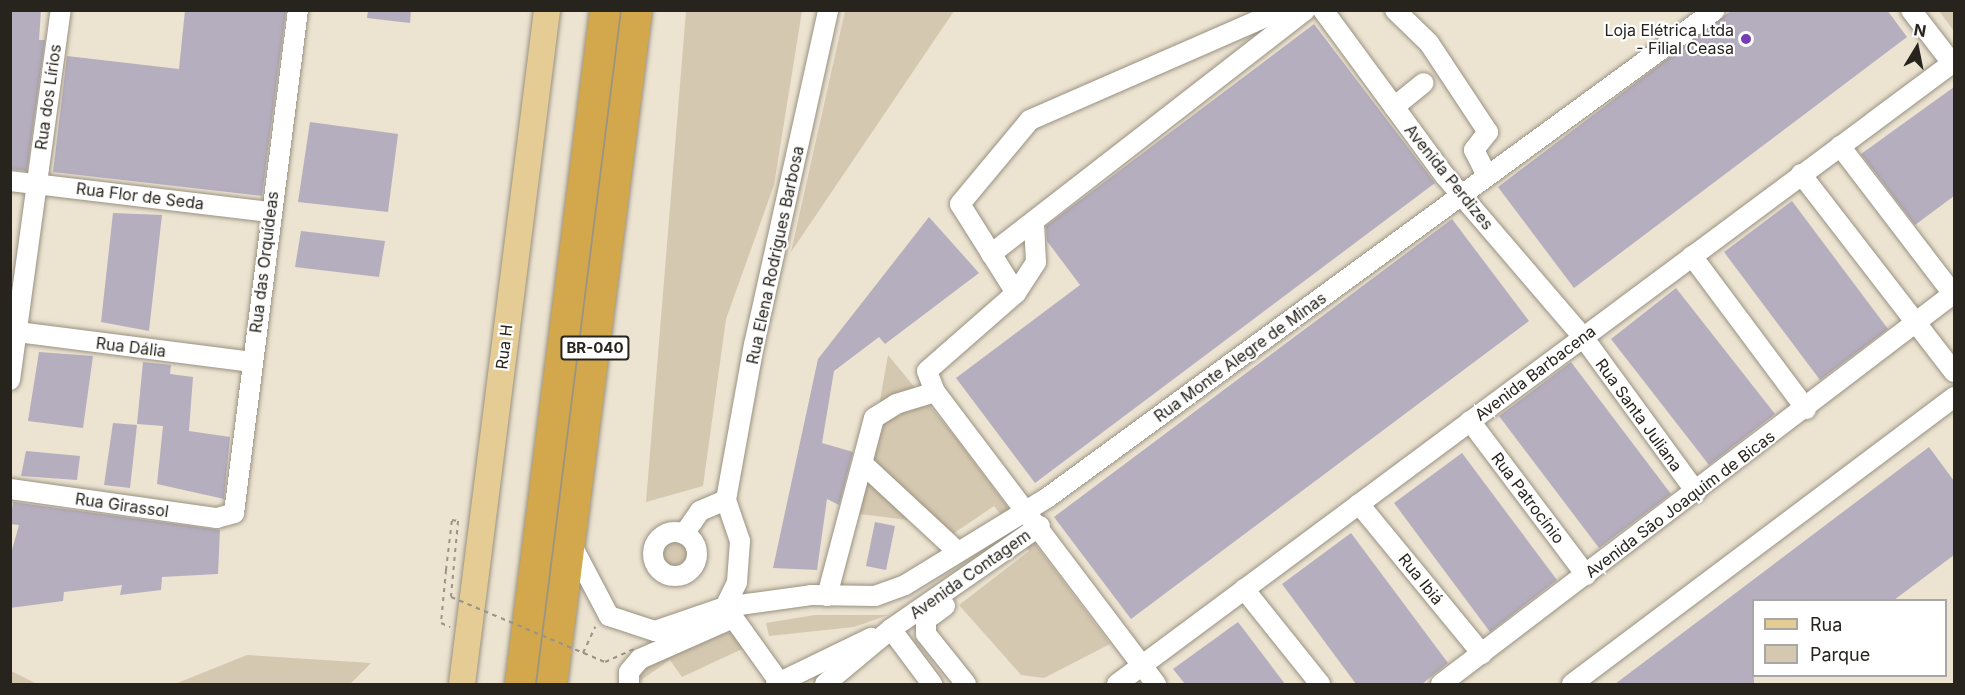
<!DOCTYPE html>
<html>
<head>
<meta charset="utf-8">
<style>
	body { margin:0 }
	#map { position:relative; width:1965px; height:695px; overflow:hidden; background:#ece3d1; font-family:Inter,sans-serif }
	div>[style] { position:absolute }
	.green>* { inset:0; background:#d5c8b0 }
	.round { border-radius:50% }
	.building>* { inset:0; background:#b5aebf }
	.path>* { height:2px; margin-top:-1px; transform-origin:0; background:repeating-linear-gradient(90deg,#9a9487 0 4.5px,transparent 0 9px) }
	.roads { filter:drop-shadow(0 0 2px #999181) drop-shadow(0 0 2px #999181) }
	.minor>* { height:20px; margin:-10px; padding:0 10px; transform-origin:10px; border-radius:10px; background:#fff }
	.minor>.ring { margin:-10px; padding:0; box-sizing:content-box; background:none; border:20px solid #fff; border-radius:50% }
	.major>* { height:26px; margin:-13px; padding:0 13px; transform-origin:13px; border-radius:13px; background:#e5cb94 }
	.highway>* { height:30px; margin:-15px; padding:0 15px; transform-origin:15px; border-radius:15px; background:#d3a84c }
	.path-bridge>* { height:2px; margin-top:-1px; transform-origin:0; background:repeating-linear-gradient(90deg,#9a9487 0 4.5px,transparent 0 9px) }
	.dots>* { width:16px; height:16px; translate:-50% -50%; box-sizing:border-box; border:3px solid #fff; border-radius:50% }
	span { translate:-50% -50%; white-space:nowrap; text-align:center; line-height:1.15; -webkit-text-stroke:4.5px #fff; paint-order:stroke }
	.shield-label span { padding:2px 4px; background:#fff; border:2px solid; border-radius:4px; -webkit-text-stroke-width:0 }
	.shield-label { font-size:15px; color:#27241d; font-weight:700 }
	.poi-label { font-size:16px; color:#27241d }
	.right { translate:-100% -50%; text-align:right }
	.street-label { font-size:16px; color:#27241d }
	.frame { position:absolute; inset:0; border:12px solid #27241d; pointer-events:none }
	.legend { position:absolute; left:1752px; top:599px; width:195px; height:78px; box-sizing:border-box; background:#fff; border:2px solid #a9a7a5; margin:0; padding:8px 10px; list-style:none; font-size:18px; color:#27241d }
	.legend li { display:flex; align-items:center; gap:12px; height:30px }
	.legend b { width:30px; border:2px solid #a9a7a5 }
	.north { position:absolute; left:1887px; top:18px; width:60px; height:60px; -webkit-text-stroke:4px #fff; paint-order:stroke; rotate:10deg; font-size:16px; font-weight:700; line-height:24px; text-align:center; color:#27241d }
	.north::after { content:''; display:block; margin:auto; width:21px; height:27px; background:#27241d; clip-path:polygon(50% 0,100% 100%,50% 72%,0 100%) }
</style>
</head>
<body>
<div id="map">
	<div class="green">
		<div style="clip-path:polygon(686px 11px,802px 11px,774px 185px,726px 319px,703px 486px,646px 502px)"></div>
		<div style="clip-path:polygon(845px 11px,954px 11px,791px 252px)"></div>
		<div style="clip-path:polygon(1939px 11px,1954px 11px,1954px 31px)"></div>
		<div style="clip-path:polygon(888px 355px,953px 434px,1110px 644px,1044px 678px,1021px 675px,959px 605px,1029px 551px,994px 506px,944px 540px,916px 521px,860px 514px)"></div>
		<div class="round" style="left:663px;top:540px;width:26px;height:26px"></div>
		<div style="clip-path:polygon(815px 615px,888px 615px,854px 627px,769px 636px,766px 623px)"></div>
		<div style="clip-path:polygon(719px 632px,740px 633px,742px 649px,682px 677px,670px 660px,641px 680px,638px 668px)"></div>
		<div style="clip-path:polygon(247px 655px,371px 663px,350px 684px,175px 684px)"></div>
		<div style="clip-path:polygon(10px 671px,11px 671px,37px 684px,11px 684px)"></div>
	</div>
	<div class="building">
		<div style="clip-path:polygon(10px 10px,41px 10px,39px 40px,45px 40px,27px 171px,10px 169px)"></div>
		<div style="clip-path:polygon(185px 10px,286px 10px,262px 196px,53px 172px,67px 56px,179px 69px)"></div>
		<div style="clip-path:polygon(368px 10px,411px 10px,410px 23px,367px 18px)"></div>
		<div style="clip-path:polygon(1732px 10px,1887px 10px,1907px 37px,1574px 288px,1498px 187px)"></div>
		<div style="clip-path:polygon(1314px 24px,1435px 183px,1035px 483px,956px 378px,1080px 285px,1047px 241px,1046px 226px)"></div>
		<div style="clip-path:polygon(1954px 87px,1954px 196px,1915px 225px,1861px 154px)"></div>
		<div style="clip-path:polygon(310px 122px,398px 134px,388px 212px,298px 202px)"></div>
		<div style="clip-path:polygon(1792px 201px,1888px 329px,1820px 380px,1724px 252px)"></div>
		<div style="clip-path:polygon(113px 213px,162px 215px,149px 331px,101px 322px)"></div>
		<div style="clip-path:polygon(929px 217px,979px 273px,885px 344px,879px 337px,834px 371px,822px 443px,853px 452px,839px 505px,827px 499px,817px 570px,773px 568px,818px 359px)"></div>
		<div style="clip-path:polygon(1452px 219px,1529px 321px,1131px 619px,1054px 517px)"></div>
		<div style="clip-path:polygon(301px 231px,385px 241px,379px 277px,295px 267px)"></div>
		<div style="clip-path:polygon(1676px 288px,1775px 414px,1709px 465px,1611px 339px)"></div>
		<div style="clip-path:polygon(39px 352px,93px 356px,83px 428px,28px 421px)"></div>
		<div style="clip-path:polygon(143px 362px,171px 365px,170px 374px,193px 377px,189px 431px,230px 437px,224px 499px,157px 484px,163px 426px,137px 424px)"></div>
		<div style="clip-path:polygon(1571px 362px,1671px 494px,1599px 548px,1499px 416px)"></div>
		<div style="clip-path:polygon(113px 423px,137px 425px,130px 488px,104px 485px)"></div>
		<div style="clip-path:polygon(1929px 447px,1954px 481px,1954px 555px,1894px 600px,1754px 600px,1754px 684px,1615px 684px)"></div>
		<div style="clip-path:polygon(26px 451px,80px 456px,77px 480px,21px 476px)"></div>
		<div style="clip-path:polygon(1462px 453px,1557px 580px,1490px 632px,1394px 503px)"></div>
		<div style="clip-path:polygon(13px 502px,220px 530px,218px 574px,162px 577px,161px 590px,120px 595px,122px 585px,64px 592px,63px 601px,10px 608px,10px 557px,19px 525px,10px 524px)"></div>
		<div style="clip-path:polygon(875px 522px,895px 526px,886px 570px,866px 566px)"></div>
		<div style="clip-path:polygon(1351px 533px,1448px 663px,1422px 684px,1356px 684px,1282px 584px)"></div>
		<div style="clip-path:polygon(1238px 622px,1285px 684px,1185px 684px,1173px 669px)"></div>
	</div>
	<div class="path">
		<div style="left:446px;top:570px;width:53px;rotate:95.4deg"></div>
		<div style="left:441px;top:623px;width:10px;rotate:24deg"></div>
		<div style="left:583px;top:653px;width:29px;rotate:-65deg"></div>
	</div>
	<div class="roads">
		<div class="minor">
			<div style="left:1323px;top:10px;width:206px;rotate:53.7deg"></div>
			<div style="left:1445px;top:176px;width:212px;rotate:49.4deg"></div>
			<div style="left:1583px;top:337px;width:192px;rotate:53.9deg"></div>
			<div style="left:1395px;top:10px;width:47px;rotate:44.1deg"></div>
			<div style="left:1429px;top:43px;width:107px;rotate:56.5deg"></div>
			<div style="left:1488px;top:132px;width:23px;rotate:128deg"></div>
			<div style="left:1474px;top:150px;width:29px;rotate:63deg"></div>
			<div style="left:1911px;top:10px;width:67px;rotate:52.3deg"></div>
			<div style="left:1394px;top:107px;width:38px;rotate:-39deg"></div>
			<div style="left:1840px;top:146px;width:188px;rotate:52.6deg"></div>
			<div style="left:1801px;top:174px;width:250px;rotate:52.3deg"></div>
			<div style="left:10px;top:181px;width:262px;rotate:6.8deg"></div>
			<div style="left:991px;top:254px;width:398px;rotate:-37.8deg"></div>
			<div style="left:1692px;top:256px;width:191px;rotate:53.3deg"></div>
			<div style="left:1016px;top:293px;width:37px;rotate:-57deg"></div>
			<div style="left:1036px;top:262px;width:39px;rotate:-93deg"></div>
			<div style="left:10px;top:331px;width:244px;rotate:7.3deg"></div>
			<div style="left:10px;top:380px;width:373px;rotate:-82.2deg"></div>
			<div style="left:1470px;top:421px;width:193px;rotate:53deg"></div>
			<div style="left:863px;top:464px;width:128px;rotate:42.8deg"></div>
			<div style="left:10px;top:489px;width:209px;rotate:8deg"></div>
			<div style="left:217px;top:518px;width:18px;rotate:-16deg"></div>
			<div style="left:234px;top:513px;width:507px;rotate:-82.75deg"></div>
			<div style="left:1359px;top:504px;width:194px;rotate:50.6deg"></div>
			<div class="ring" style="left:653px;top:532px;width:24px;height:24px"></div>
			<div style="left:684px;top:534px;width:28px;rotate:-55deg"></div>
			<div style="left:700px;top:511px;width:28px;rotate:-23deg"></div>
			<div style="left:570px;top:542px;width:84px;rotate:62.2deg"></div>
			<div style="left:609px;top:616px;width:48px;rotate:18.1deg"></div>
			<div style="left:655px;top:631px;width:74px;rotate:-18.9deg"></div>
			<div style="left:725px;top:607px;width:87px;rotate:-7.9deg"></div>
			<div style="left:811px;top:595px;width:64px;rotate:0.9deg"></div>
			<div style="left:875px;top:596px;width:32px;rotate:-20deg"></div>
			<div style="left:905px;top:585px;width:167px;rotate:-31.5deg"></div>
			<div style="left:1047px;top:498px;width:827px;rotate:-36.15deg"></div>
			<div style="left:1244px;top:589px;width:122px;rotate:51.3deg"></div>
			<div style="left:827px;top:596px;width:184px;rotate:-75.2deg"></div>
			<div style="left:874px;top:418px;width:26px;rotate:-32deg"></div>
			<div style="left:896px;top:404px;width:41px;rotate:-17.1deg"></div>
			<div style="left:945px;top:606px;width:24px;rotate:144deg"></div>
			<div style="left:926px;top:620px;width:14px;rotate:90deg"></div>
			<div style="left:926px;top:634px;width:64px;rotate:51.3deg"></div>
			<div style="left:725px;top:607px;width:28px;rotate:-64deg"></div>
			<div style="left:737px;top:582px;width:41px;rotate:-85.8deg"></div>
			<div style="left:740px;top:541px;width:43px;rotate:-108.9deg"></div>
			<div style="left:726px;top:500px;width:158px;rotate:-79.8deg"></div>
			<div style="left:754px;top:345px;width:343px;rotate:-77.5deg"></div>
			<div style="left:727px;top:609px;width:91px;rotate:54.4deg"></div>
			<div style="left:891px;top:629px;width:69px;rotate:53.3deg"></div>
			<div style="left:629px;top:684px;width:12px;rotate:-90deg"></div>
			<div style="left:629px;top:672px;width:17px;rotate:-50deg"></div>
			<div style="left:640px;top:659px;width:102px;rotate:-23.8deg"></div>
			<div style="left:776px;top:684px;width:106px;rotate:-25.8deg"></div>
			<div style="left:825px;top:684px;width:86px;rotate:-39.8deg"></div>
			<div style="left:891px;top:629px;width:181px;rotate:-34.7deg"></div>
			<div style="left:1117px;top:684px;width:1043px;rotate:-36.62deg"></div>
			<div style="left:1156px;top:684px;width:366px;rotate:-127.1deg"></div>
			<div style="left:935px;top:392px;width:22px;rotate:-111deg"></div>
			<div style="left:927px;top:371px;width:118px;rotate:-41.2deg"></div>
			<div style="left:1016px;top:293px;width:105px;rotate:-122.2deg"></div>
			<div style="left:960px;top:204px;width:109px;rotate:-50.2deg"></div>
			<div style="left:1030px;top:120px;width:275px;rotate:-23.6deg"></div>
			<div style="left:1441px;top:684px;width:644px;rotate:-37.3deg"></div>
			<div style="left:1572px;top:684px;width:478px;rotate:-36.9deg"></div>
		</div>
		<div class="major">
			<div style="left:462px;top:684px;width:679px;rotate:-82.81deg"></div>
		</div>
		<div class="highway">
			<div style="left:520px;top:684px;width:679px;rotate:-82.81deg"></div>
			<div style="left:552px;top:684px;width:679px;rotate:-82.81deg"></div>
		</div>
	</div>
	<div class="path-bridge">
		<div style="left:446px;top:570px;width:50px;rotate:-83.2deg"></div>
		<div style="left:452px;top:520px;width:6px;rotate:9deg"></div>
		<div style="left:458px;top:521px;width:76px;rotate:95.3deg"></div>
		<div style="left:451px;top:597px;width:167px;rotate:22.9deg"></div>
		<div style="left:605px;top:662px;width:34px;rotate:-24deg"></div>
	</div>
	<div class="dots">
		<div style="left:1746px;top:39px;background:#773cb2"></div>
	</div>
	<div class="shield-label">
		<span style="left:595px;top:348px">BR-040</span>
	</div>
	<div class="poi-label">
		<span class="right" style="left:1734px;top:39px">Loja Elétrica Ltda<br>- Filial Ceasa</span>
	</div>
	<div class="street-label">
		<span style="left:48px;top:97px;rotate:-82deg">Rua dos Lírios</span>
		<span style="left:1449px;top:177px;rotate:51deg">Avenida Perdizes</span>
		<span style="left:140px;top:196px;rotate:7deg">Rua Flor de Seda</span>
		<span style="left:775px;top:255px;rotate:-78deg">Rua Elena Rodrigues Barbosa</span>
		<span style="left:264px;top:262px;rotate:-83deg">Rua das Orquídeas</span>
		<span style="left:131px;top:347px;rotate:7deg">Rua Dália</span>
		<span style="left:504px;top:347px;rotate:-83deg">Rua H</span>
		<span style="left:1240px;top:357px;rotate:-36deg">Rua Monte Alegre de Minas</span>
		<span style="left:1535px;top:373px;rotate:-37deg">Avenida Barbacena</span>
		<span style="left:1639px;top:415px;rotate:54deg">Rua Santa Juliana</span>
		<span style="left:1528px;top:498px;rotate:53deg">Rua Patrocínio</span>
		<span style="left:1680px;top:504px;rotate:-37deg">Avenida São Joaquim de Bicas</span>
		<span style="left:122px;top:505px;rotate:8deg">Rua Girassol</span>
		<span style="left:970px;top:574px;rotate:-35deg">Avenida Contagem</span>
		<span style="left:1421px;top:579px;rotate:51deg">Rua Ibiá</span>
	</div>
	<div class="frame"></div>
	<ul class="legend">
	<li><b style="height:8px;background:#e5cb94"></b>Rua</li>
	<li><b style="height:16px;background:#d5c8b0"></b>Parque</li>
	</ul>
	<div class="north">N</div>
</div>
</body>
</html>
